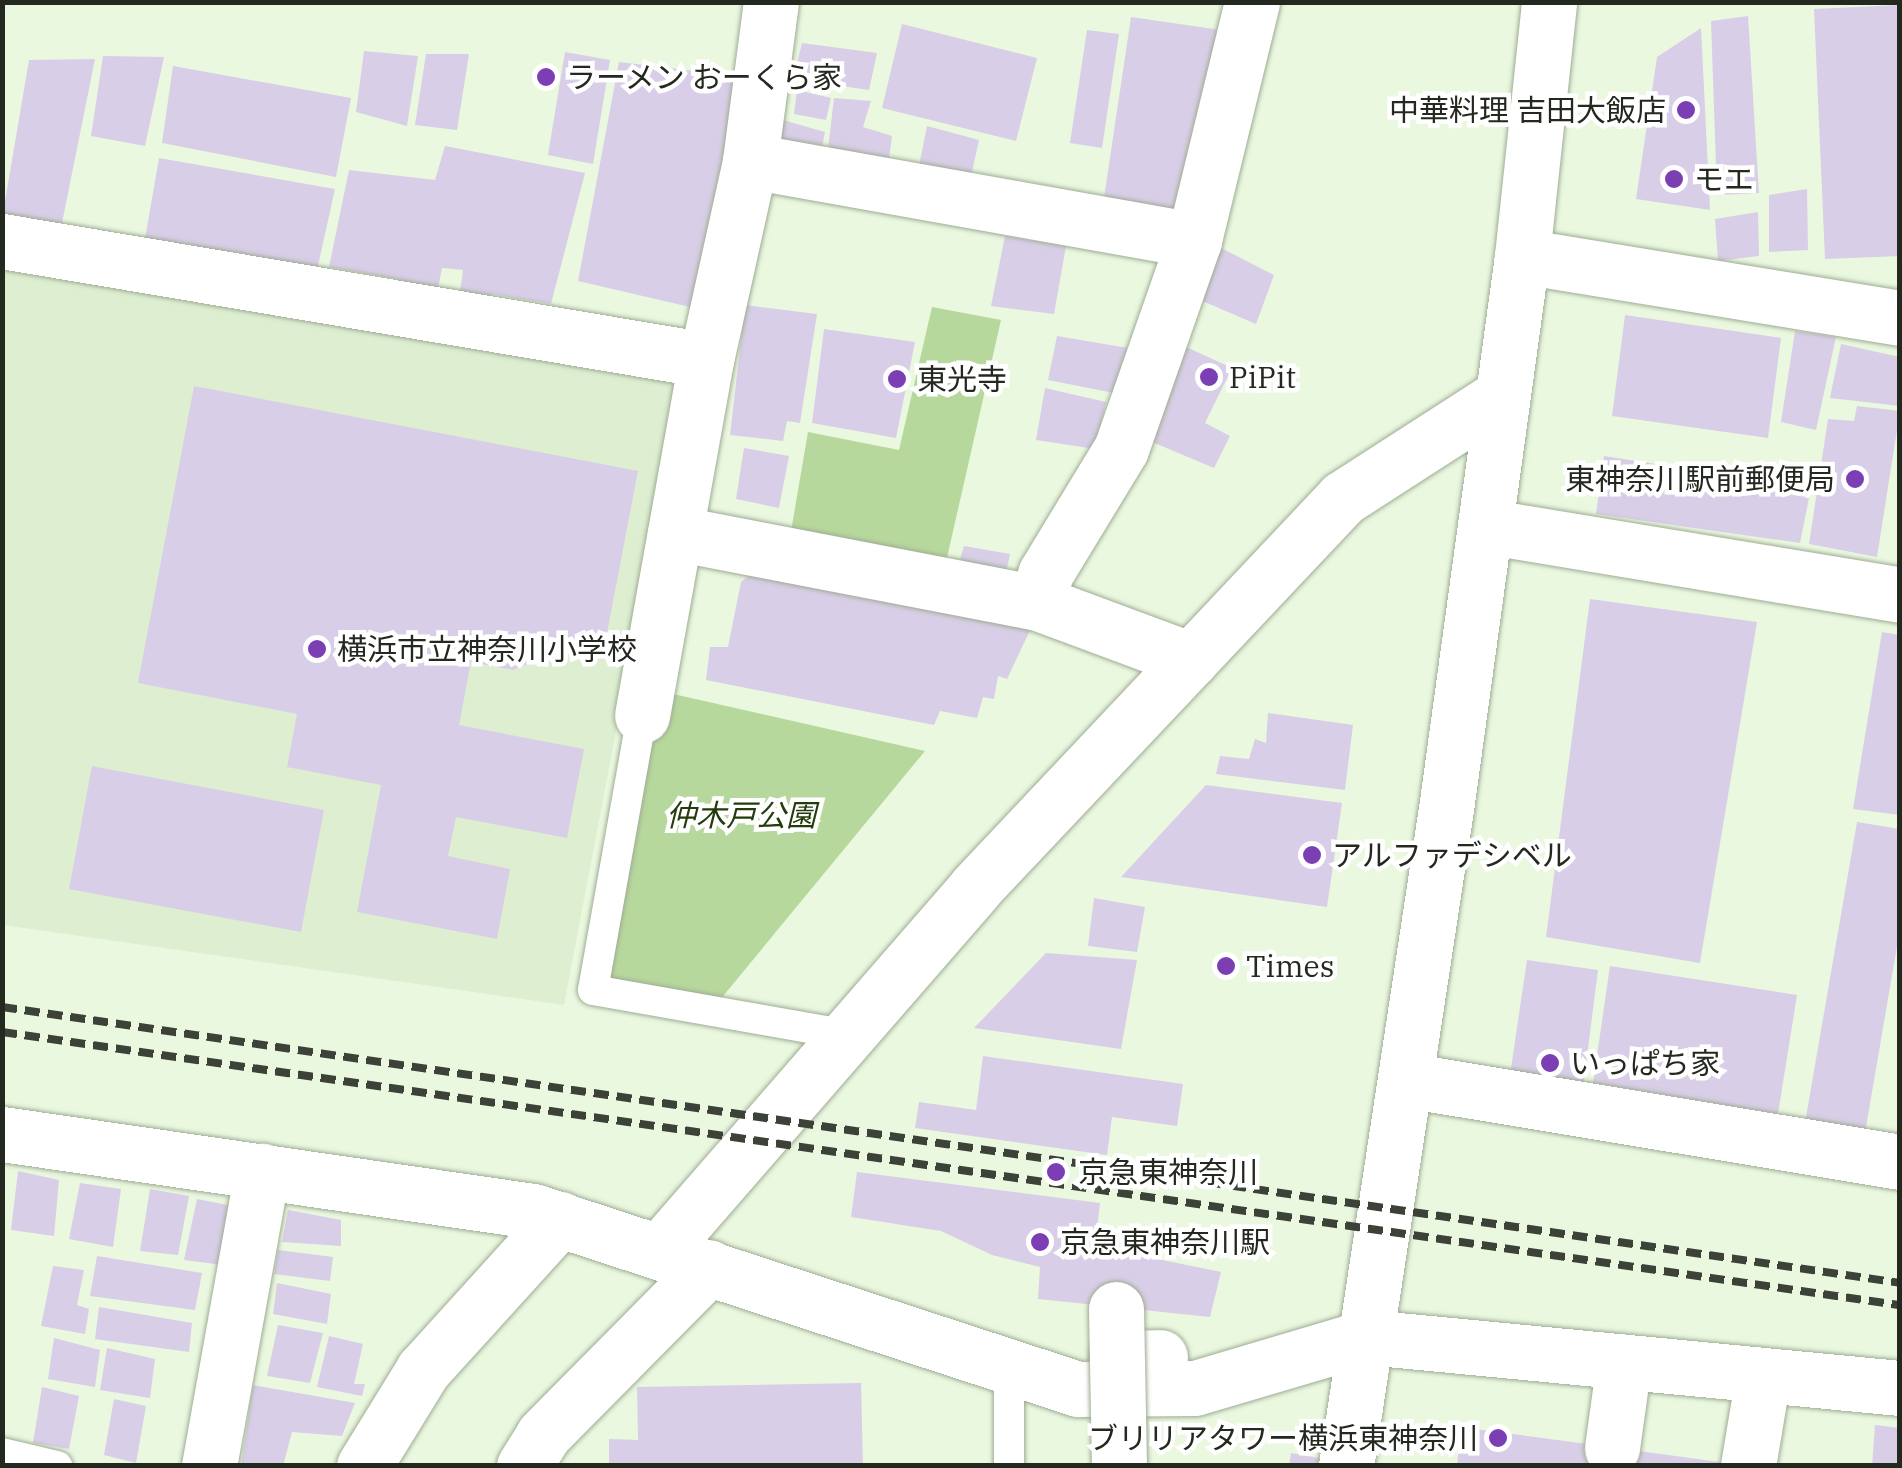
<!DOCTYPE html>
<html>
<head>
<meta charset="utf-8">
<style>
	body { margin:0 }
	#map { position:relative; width:1902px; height:1468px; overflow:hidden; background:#eaf8df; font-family:"IBM Plex Serif","Noto Sans JP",serif }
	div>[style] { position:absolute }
	.built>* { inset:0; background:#ddefd0 }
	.green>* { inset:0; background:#b7d89d }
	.building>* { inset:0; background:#d9cee7 }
	.roads { filter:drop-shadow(0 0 2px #9fac95) drop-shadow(0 0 2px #9fac95) }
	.lane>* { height:30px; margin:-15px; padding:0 15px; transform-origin:15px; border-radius:15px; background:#fff }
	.street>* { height:55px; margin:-27.5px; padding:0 27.5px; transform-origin:27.5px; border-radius:27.5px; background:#fff }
	.secondary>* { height:55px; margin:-27.5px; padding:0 27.5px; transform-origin:27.5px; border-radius:27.5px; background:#fff }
	.rail>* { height:8px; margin-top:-4px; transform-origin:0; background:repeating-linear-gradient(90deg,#3c4237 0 15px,transparent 0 23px) }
	.bridges { filter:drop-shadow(0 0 2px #9fac95) drop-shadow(0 0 2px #9fac95) }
	.street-bridge>* { height:55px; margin:-27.5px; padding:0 27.5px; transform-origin:27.5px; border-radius:27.5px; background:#fff }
	.dots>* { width:28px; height:28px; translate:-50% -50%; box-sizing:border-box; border:5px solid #fff; border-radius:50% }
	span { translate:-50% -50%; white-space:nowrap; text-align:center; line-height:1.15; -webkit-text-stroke:9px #fff; paint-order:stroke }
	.poi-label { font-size:30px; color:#242920 }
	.left { translate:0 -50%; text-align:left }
	.right { translate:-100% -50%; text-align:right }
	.park-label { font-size:30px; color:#243b0c; font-style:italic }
	.frame { position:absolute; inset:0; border:5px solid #242920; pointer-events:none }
</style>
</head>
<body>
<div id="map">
	<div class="built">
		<div style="clip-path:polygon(3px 264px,684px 374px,564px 1005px,3px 925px)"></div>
	</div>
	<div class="green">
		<div style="clip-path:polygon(932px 307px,1001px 320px,944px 571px,789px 543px,808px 432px,899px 450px)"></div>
		<div style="clip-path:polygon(660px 691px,925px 751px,719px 1001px,606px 981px)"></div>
	</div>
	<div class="building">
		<div style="clip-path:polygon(1900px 5px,1900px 256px,1825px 259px,1814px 9px)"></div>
		<div style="clip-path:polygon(1748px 16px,1759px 193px,1717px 195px,1711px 21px)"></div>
		<div style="clip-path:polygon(1131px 17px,1221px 30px,1194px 212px,1104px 198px)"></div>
		<div style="clip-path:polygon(902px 24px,1037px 58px,1016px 141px,882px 108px)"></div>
		<div style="clip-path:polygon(1701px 28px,1710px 210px,1636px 199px,1657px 57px)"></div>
		<div style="clip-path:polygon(1087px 30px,1119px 34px,1102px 148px,1070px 143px)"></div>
		<div style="clip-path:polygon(802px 43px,877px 53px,869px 90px,793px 79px)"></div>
		<div style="clip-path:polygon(364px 51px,418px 56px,407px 126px,356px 112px)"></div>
		<div style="clip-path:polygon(565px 52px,610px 60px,593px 164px,548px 155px)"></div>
		<div style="clip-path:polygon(426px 54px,469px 54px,457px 130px,415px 125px)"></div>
		<div style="clip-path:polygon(103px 56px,164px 57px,145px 146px,91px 136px)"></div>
		<div style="clip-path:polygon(95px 59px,61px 228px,2px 219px,29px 60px)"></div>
		<div style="clip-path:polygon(619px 62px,746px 77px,703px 310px,578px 281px)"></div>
		<div style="clip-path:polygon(173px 66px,351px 98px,336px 177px,162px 143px)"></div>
		<div style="clip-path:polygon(797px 90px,831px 98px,826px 120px,794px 114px)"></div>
		<div style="clip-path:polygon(834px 98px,871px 101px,863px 127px,892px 136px,888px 167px,827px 157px)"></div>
		<div style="clip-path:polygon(783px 120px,825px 132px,821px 153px,778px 149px)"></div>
		<div style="clip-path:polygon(927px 126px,979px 140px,970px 181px,918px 171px)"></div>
		<div style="clip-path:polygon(445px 146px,585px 173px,551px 304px,492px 294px,489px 313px,458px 306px,463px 270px,442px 268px,435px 304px,393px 294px,398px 279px,329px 267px,349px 170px,435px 180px)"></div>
		<div style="clip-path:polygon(159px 158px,335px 189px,317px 270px,145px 239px)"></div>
		<div style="clip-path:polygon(1807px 189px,1808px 250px,1769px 252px,1769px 195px)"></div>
		<div style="clip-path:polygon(1758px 212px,1759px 256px,1718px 261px,1715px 219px)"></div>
		<div style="clip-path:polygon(1005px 236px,1066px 246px,1054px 314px,991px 306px)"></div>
		<div style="clip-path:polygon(1221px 248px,1274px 275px,1256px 324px,1200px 300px)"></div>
		<div style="clip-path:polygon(745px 305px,817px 314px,800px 423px,787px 421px,783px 441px,730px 435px)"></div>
		<div style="clip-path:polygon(1625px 315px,1781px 338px,1768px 438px,1612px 416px)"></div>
		<div style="clip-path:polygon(824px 329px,915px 342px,896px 438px,812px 423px)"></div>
		<div style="clip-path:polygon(1795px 331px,1836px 337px,1816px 430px,1781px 422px)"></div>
		<div style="clip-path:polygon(1057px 336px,1128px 348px,1119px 394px,1048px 380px)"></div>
		<div style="clip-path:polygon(1841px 344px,1900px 357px,1900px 406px,1830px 398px)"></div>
		<div style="clip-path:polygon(1184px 346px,1232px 368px,1205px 423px,1230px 436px,1214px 468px,1145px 439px)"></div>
		<div style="clip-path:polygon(194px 386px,638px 471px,607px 633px,513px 670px,471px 662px,459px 725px,584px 749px,567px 838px,456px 817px,448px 856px,510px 869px,497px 939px,357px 912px,381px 785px,287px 767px,297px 714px,138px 683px)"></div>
		<div style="clip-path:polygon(1045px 388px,1106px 402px,1095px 449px,1036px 440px)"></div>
		<div style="clip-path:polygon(1857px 406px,1900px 411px,1877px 557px,1809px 544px,1828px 419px,1854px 421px)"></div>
		<div style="clip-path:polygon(744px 448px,789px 456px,779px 508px,736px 499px)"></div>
		<div style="clip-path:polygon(1604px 456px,1811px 488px,1800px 543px,1596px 514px)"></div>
		<div style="clip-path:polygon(964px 546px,1010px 554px,1005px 578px,957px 569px)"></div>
		<div style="clip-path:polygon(752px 573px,1033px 624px,1007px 679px,998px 676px,994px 699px,983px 697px,977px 718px,940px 711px,934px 725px,706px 680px,710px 647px,728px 647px,741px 582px)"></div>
		<div style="clip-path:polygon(1590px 599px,1757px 622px,1700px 963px,1546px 937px)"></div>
		<div style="clip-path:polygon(1882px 632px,1900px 635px,1900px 815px,1853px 809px)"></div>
		<div style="clip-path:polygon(1268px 713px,1353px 725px,1345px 790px,1216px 774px,1220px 756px,1249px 759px,1255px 739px,1266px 743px)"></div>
		<div style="clip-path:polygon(92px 766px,324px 810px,301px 932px,69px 889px)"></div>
		<div style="clip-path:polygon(1206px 785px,1342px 803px,1327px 907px,1121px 877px)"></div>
		<div style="clip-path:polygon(1857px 822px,1900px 829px,1900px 929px,1865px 1133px,1805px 1123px)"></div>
		<div style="clip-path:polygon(1094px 898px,1145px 907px,1137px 952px,1088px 946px)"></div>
		<div style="clip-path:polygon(1046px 953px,1137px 960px,1121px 1049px,974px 1028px)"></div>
		<div style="clip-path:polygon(1527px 960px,1598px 970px,1583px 1088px,1510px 1075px)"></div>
		<div style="clip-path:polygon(1610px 966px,1797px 995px,1778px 1114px,1593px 1083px)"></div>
		<div style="clip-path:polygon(983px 1056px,1183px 1084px,1177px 1126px,1112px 1117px,1107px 1155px,915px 1128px,919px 1102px,976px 1110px)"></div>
		<div style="clip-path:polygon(18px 1171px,59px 1180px,54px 1236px,11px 1230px)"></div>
		<div style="clip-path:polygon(857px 1172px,1100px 1203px,1096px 1238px,1139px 1246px,1138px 1255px,1221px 1272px,1210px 1317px,1038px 1299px,1040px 1267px,992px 1255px,941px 1231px,851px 1217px)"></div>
		<div style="clip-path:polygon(80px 1183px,121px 1189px,113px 1247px,69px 1239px)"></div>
		<div style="clip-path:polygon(150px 1189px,189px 1196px,178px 1255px,140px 1251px)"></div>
		<div style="clip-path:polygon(197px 1199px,233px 1206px,223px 1265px,184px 1260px)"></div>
		<div style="clip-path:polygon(288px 1210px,341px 1220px,341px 1246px,282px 1242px)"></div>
		<div style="clip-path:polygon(278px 1250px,333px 1257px,330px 1281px,274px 1274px)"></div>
		<div style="clip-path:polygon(97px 1256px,202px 1273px,195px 1310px,90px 1296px)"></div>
		<div style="clip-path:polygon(53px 1266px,84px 1270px,77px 1305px,89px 1309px,85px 1334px,41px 1326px)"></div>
		<div style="clip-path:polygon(277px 1283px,331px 1294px,327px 1324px,273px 1314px)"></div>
		<div style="clip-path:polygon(99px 1307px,192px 1323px,189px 1352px,95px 1339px)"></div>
		<div style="clip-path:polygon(278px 1325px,323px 1333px,310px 1383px,267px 1376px)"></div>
		<div style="clip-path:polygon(329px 1336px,363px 1344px,354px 1384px,365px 1384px,362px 1396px,317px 1387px)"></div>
		<div style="clip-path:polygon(54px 1338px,100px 1350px,95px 1387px,48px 1379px)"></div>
		<div style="clip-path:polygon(107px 1348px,155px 1359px,150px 1398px,100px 1390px)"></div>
		<div style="clip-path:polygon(861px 1383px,863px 1466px,609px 1466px,609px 1439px,638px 1440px,637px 1387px)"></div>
		<div style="clip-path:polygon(253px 1385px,355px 1403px,342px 1436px,292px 1432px,283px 1466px,241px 1466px)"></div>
		<div style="clip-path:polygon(42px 1387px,79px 1396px,69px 1449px,33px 1443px)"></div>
		<div style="clip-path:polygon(114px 1399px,146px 1406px,136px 1463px,104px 1455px)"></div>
		<div style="clip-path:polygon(1875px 1425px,1900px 1428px,1900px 1466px,1872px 1466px)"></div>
		<div style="clip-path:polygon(1461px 1427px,1727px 1463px,1726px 1466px,1457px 1466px)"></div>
		<div style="clip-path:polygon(1291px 1453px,1319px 1458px,1318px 1466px,1289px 1466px)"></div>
	</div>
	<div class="roads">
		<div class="lane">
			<div style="left:642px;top:715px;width:279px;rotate:100.1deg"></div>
			<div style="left:593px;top:990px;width:258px;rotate:10deg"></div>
			<div style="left:1009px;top:1364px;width:102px;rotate:90deg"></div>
			<div style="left:2px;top:1453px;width:57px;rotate:13.3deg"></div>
		</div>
		<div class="street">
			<div style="left:750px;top:161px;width:451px;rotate:10.1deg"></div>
			<div style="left:2px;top:241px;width:714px;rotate:9.59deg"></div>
			<div style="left:706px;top:360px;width:361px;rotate:100.2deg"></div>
			<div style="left:1522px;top:256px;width:383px;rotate:9.3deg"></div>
			<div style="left:706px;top:360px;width:204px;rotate:-77.5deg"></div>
			<div style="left:750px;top:161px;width:160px;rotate:-82.5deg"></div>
			<div style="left:1485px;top:526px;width:421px;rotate:9.4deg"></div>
			<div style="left:675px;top:533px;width:370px;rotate:10.9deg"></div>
			<div style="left:1038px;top:603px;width:163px;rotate:20.4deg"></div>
			<div style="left:1038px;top:603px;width:30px;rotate:-76deg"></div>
			<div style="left:1045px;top:574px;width:146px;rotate:-58.7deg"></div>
			<div style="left:1121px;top:449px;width:221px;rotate:-70.7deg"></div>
			<div style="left:1194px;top:240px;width:245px;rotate:-76.3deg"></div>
			<div style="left:1406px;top:1080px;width:501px;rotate:9.42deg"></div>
			<div style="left:660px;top:1251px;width:481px;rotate:-49deg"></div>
			<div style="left:975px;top:888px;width:536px;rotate:-46.66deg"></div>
			<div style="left:1343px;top:498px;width:190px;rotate:-32.8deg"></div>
			<div style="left:1367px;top:1337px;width:535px;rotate:5.47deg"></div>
			<div style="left:1117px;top:1358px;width:43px;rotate:-1.3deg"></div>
			<div style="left:1612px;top:1448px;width:87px;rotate:-82.1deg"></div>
			<div style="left:209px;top:1466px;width:300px;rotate:-79.8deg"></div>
			<div style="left:364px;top:1466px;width:113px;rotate:-58.4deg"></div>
			<div style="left:423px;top:1370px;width:204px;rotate:-47.8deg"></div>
			<div style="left:524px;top:1466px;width:36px;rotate:-58deg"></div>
			<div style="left:543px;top:1435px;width:236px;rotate:-45.3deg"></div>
			<div style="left:1748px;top:1466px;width:91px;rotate:-80.5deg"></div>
		</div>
		<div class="secondary">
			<div style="left:2px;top:1134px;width:537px;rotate:8.25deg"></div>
			<div style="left:533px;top:1211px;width:573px;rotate:18.09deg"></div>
			<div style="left:1078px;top:1389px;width:117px;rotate:-0.5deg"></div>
			<div style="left:1195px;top:1388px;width:179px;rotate:-16.5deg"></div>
			<div style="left:1346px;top:1466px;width:665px;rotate:-81.35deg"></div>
			<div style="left:1446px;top:809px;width:558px;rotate:-82.17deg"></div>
			<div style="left:1522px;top:256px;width:255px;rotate:-83.9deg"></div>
		</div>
	</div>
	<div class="rail">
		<div style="left:2px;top:1007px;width:1918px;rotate:8.27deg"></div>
		<div style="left:2px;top:1032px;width:1918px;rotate:8.19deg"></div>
	</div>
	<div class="bridges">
		<div class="street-bridge">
			<div style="left:1116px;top:1309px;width:157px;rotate:88.9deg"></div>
		</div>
	</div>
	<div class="dots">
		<div style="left:546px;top:77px;background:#7b3eb3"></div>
		<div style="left:1686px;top:110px;background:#7b3eb3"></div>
		<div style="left:1674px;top:179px;background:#7b3eb3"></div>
		<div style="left:1209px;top:377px;background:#7b3eb3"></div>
		<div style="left:897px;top:379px;background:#7b3eb3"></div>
		<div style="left:1855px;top:479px;background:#7b3eb3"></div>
		<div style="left:317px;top:649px;background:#7b3eb3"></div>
		<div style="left:1312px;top:855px;background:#7b3eb3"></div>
		<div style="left:1226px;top:966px;background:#7b3eb3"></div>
		<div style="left:1550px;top:1063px;background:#7b3eb3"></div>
		<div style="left:1056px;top:1172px;background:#7b3eb3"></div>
		<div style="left:1040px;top:1242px;background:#7b3eb3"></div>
		<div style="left:1498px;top:1438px;background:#7b3eb3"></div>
	</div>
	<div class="poi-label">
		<span class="left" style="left:566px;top:77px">ラーメン おーくら家</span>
		<span class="right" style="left:1666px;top:110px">中華料理 吉田大飯店</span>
		<span class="left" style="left:1694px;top:179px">モエ</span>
		<span class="left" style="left:1229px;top:377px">PiPit</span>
		<span class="left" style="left:917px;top:379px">東光寺</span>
		<span class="right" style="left:1835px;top:479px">東神奈川駅前郵便局</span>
		<span class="left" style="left:337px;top:649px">横浜市立神奈川小学校</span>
		<span class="left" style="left:1332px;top:855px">アルファデシベル</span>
		<span class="left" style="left:1246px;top:966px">Times</span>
		<span class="left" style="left:1570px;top:1063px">いっぱち家</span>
		<span class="left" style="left:1078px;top:1172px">京急東神奈川</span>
		<span class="left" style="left:1060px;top:1242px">京急東神奈川駅</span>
		<span class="right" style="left:1478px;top:1438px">ブリリアタワー横浜東神奈川</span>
	</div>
	<div class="park-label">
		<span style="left:741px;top:815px">仲木戸公園</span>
	</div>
	<div class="frame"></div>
</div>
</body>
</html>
